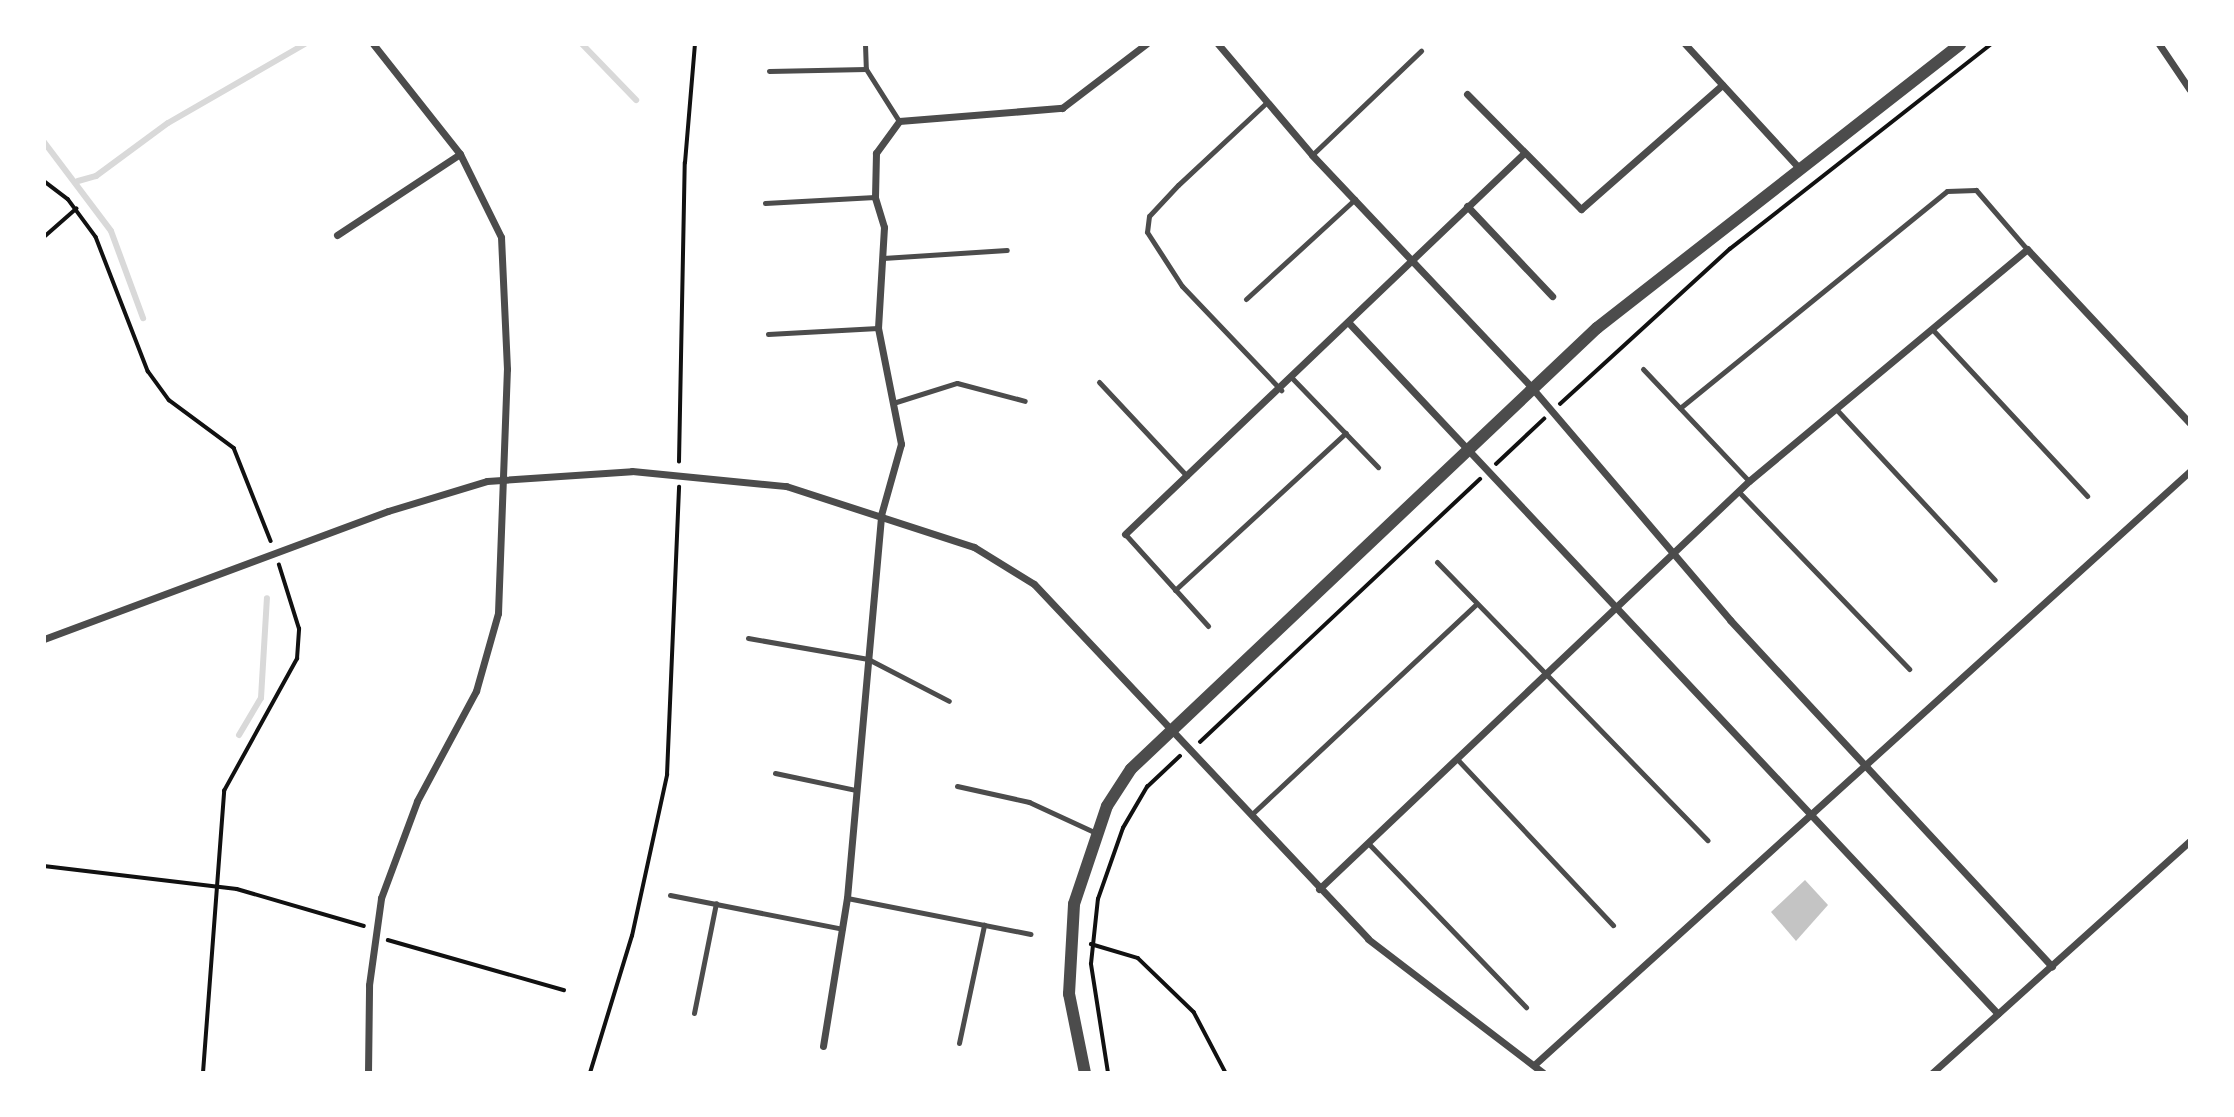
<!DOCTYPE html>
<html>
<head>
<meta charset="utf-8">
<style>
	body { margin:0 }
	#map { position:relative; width:2234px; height:1117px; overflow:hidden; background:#fff; font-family:Ubuntu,sans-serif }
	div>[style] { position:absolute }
	.stream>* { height:6px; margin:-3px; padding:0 3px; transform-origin:3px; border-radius:3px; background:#d9d9d9 }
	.building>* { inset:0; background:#c4c4c4 }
	.path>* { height:3.5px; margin:-1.75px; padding:0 1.75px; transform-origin:1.75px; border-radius:1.75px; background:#111 }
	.service>* { height:5px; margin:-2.5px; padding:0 2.5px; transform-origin:2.5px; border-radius:2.5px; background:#4c4c4c }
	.minor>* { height:7px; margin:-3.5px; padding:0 3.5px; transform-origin:3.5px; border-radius:3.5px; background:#4c4c4c }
	.tertiary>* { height:12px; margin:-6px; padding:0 6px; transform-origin:6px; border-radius:6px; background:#4c4c4c }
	span { translate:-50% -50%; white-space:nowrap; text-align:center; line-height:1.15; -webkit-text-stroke:5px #fff; paint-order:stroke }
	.frame { position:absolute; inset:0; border:46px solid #fff; pointer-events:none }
</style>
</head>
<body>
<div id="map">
	<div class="stream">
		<div style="left:582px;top:44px;width:78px;rotate:46deg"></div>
		<div style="left:44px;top:142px;width:111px;rotate:53deg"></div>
		<div style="left:111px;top:231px;width:93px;rotate:69.8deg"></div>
		<div style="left:78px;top:181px;width:19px;rotate:-16deg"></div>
		<div style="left:96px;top:176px;width:89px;rotate:-36.4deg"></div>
		<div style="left:168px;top:123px;width:158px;rotate:-30deg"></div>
		<div style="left:239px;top:735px;width:43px;rotate:-59.3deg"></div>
		<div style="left:261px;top:698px;width:100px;rotate:-86.6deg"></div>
	</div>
	<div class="building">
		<div style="clip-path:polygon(1805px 880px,1828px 905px,1796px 941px,1771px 912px)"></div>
	</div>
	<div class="path">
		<div style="left:44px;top:181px;width:30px;rotate:37deg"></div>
		<div style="left:68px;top:199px;width:47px;rotate:53.6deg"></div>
		<div style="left:96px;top:237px;width:144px;rotate:68.8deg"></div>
		<div style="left:148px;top:371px;width:36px;rotate:54deg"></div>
		<div style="left:169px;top:400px;width:81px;rotate:36.4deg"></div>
		<div style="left:234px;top:448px;width:100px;rotate:68.3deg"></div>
		<div style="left:44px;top:237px;width:43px;rotate:-41.2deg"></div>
		<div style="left:1560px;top:404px;width:230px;rotate:-42.4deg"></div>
		<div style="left:1730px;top:249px;width:332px;rotate:-38.1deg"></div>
		<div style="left:679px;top:462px;width:299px;rotate:-88.9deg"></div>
		<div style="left:685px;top:163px;width:119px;rotate:-85.2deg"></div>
		<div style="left:1496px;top:464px;width:66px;rotate:-43.2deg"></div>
		<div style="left:1200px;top:742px;width:384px;rotate:-43.2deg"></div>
		<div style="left:44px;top:866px;width:194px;rotate:6.8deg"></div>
		<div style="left:237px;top:889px;width:132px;rotate:16.2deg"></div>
		<div style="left:388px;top:940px;width:183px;rotate:15.9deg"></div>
		<div style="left:1091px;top:944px;width:49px;rotate:16.6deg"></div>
		<div style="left:1138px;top:958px;width:78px;rotate:44deg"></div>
		<div style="left:1194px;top:1012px;width:69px;rotate:62.3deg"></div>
		<div style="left:203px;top:1073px;width:283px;rotate:-85.7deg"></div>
		<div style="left:224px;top:791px;width:151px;rotate:-61.1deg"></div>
		<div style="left:297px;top:659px;width:30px;rotate:-86deg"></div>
		<div style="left:299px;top:629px;width:67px;rotate:-107.4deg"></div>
		<div style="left:590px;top:1073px;width:143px;rotate:-73deg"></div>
		<div style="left:632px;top:936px;width:165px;rotate:-77.7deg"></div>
		<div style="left:667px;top:775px;width:288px;rotate:-87.6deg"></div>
		<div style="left:1108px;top:1073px;width:110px;rotate:-98.9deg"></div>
		<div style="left:1091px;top:964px;width:65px;rotate:-83.9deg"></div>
		<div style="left:1098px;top:899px;width:75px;rotate:-70.6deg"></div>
		<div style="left:1123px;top:828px;width:48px;rotate:-59.7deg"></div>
		<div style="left:1147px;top:787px;width:45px;rotate:-43.2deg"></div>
	</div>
	<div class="service">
		<div style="left:865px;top:44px;width:25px;rotate:88deg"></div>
		<div style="left:769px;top:71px;width:97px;rotate:-1.2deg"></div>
		<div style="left:866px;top:69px;width:62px;rotate:57.6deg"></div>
		<div style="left:1266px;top:103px;width:120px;rotate:137deg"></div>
		<div style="left:1178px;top:185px;width:42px;rotate:133.1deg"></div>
		<div style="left:1149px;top:216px;width:16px;rotate:97deg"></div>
		<div style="left:1147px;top:232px;width:64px;rotate:57.1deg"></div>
		<div style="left:1182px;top:286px;width:144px;rotate:46.4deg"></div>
		<div style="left:1312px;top:155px;width:151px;rotate:-43.7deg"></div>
		<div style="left:765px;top:203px;width:110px;rotate:-3.1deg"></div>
		<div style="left:883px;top:258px;width:124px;rotate:-3.7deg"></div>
		<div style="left:1246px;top:299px;width:148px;rotate:-42.5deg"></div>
		<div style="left:1932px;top:329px;width:228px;rotate:47.1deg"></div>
		<div style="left:768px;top:334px;width:110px;rotate:-3.1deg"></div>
		<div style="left:1643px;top:369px;width:154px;rotate:46.6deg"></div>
		<div style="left:1292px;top:378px;width:124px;rotate:46deg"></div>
		<div style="left:1099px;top:382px;width:129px;rotate:46.9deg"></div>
		<div style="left:893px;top:403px;width:67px;rotate:-17.4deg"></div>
		<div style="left:957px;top:383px;width:70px;rotate:14.8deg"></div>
		<div style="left:1680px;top:408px;width:344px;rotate:-39.1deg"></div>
		<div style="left:1947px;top:191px;width:29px;rotate:-2deg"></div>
		<div style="left:1976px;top:190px;width:78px;rotate:49.2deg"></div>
		<div style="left:1836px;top:409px;width:233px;rotate:47.1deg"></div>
		<div style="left:1738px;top:491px;width:247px;rotate:46.1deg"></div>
		<div style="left:1125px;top:534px;width:124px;rotate:47.9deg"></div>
		<div style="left:1437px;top:562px;width:388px;rotate:45.8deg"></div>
		<div style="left:1175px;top:590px;width:232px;rotate:-42.6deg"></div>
		<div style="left:748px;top:638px;width:122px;rotate:9.9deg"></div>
		<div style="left:868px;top:659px;width:91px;rotate:27.4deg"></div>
		<div style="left:1457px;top:759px;width:228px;rotate:46.8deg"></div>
		<div style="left:775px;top:773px;width:83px;rotate:11.9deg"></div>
		<div style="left:957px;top:786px;width:74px;rotate:12.5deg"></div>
		<div style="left:1029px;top:802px;width:74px;rotate:24.8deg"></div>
		<div style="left:1252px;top:814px;width:306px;rotate:-43.1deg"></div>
		<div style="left:1368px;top:843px;width:228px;rotate:46.1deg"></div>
		<div style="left:670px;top:895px;width:176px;rotate:11.1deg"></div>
		<div style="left:847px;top:898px;width:187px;rotate:11.1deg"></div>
		<div style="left:694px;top:1013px;width:112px;rotate:-78.7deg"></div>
		<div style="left:959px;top:1043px;width:121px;rotate:-78deg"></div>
	</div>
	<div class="minor">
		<div style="left:1218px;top:44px;width:145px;rotate:49.7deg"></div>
		<div style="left:1312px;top:155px;width:322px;rotate:46.6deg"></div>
		<div style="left:1533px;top:389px;width:304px;rotate:49.5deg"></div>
		<div style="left:1730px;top:620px;width:473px;rotate:47.1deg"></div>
		<div style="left:1685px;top:44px;width:170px;rotate:47.4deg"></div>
		<div style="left:2159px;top:44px;width:55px;rotate:56deg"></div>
		<div style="left:1467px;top:94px;width:162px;rotate:45.3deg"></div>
		<div style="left:1581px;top:209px;width:188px;rotate:-41.3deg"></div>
		<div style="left:1467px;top:206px;width:124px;rotate:46.6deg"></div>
		<div style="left:337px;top:235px;width:147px;rotate:-33.4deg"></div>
		<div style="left:1348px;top:322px;width:949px;rotate:46.79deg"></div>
		<div style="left:1125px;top:534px;width:550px;rotate:-43.67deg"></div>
		<div style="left:44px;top:639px;width:367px;rotate:-20.4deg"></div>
		<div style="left:388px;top:511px;width:103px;rotate:-16.9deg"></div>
		<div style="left:487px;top:481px;width:145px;rotate:-3.9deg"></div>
		<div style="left:632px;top:471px;width:155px;rotate:5.6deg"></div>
		<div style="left:786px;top:486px;width:198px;rotate:18deg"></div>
		<div style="left:974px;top:547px;width:70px;rotate:31.7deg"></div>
		<div style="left:1034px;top:584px;width:487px;rotate:46.7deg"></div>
		<div style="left:1368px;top:939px;width:220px;rotate:37.4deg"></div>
		<div style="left:1319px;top:889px;width:593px;rotate:-43.5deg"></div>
		<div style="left:1749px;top:481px;width:362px;rotate:-39.8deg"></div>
		<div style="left:2027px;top:249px;width:238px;rotate:46.9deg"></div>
		<div style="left:823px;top:1046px;width:150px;rotate:-80.8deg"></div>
		<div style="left:847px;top:898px;width:385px;rotate:-84.9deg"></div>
		<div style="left:881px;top:515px;width:74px;rotate:-74.3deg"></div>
		<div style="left:901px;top:444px;width:118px;rotate:-101.2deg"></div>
		<div style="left:878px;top:328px;width:101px;rotate:-86.6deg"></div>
		<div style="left:884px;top:227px;width:31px;rotate:-107deg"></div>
		<div style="left:875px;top:197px;width:44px;rotate:-88.7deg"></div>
		<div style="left:876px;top:153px;width:39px;rotate:-54deg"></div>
		<div style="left:899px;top:121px;width:164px;rotate:-4.6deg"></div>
		<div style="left:1062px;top:108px;width:106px;rotate:-37.3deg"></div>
		<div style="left:1534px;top:1065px;width:885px;rotate:-42.16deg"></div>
		<div style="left:368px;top:1073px;width:88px;rotate:-89.3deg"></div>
		<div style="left:369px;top:985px;width:88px;rotate:-82.1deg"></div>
		<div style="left:381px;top:898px;width:103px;rotate:-69.6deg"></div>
		<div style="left:417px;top:801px;width:125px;rotate:-61.8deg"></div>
		<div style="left:476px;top:691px;width:81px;rotate:-74.2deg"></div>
		<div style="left:498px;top:613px;width:244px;rotate:-87.9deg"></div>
		<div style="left:507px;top:369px;width:132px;rotate:-92.6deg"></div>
		<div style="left:501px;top:237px;width:93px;rotate:-116.3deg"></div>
		<div style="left:460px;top:154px;width:140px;rotate:-128.3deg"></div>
		<div style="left:1932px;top:1073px;width:347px;rotate:-42deg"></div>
	</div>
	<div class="tertiary">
		<div style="left:1085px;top:1073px;width:81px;rotate:-101.4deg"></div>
		<div style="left:1069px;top:994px;width:90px;rotate:-86.8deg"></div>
		<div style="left:1074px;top:904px;width:103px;rotate:-71.4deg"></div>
		<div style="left:1107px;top:806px;width:44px;rotate:-57deg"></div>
		<div style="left:1131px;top:769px;width:642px;rotate:-43.42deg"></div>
		<div style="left:1597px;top:328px;width:461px;rotate:-38deg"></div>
	</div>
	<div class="frame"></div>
</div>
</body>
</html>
